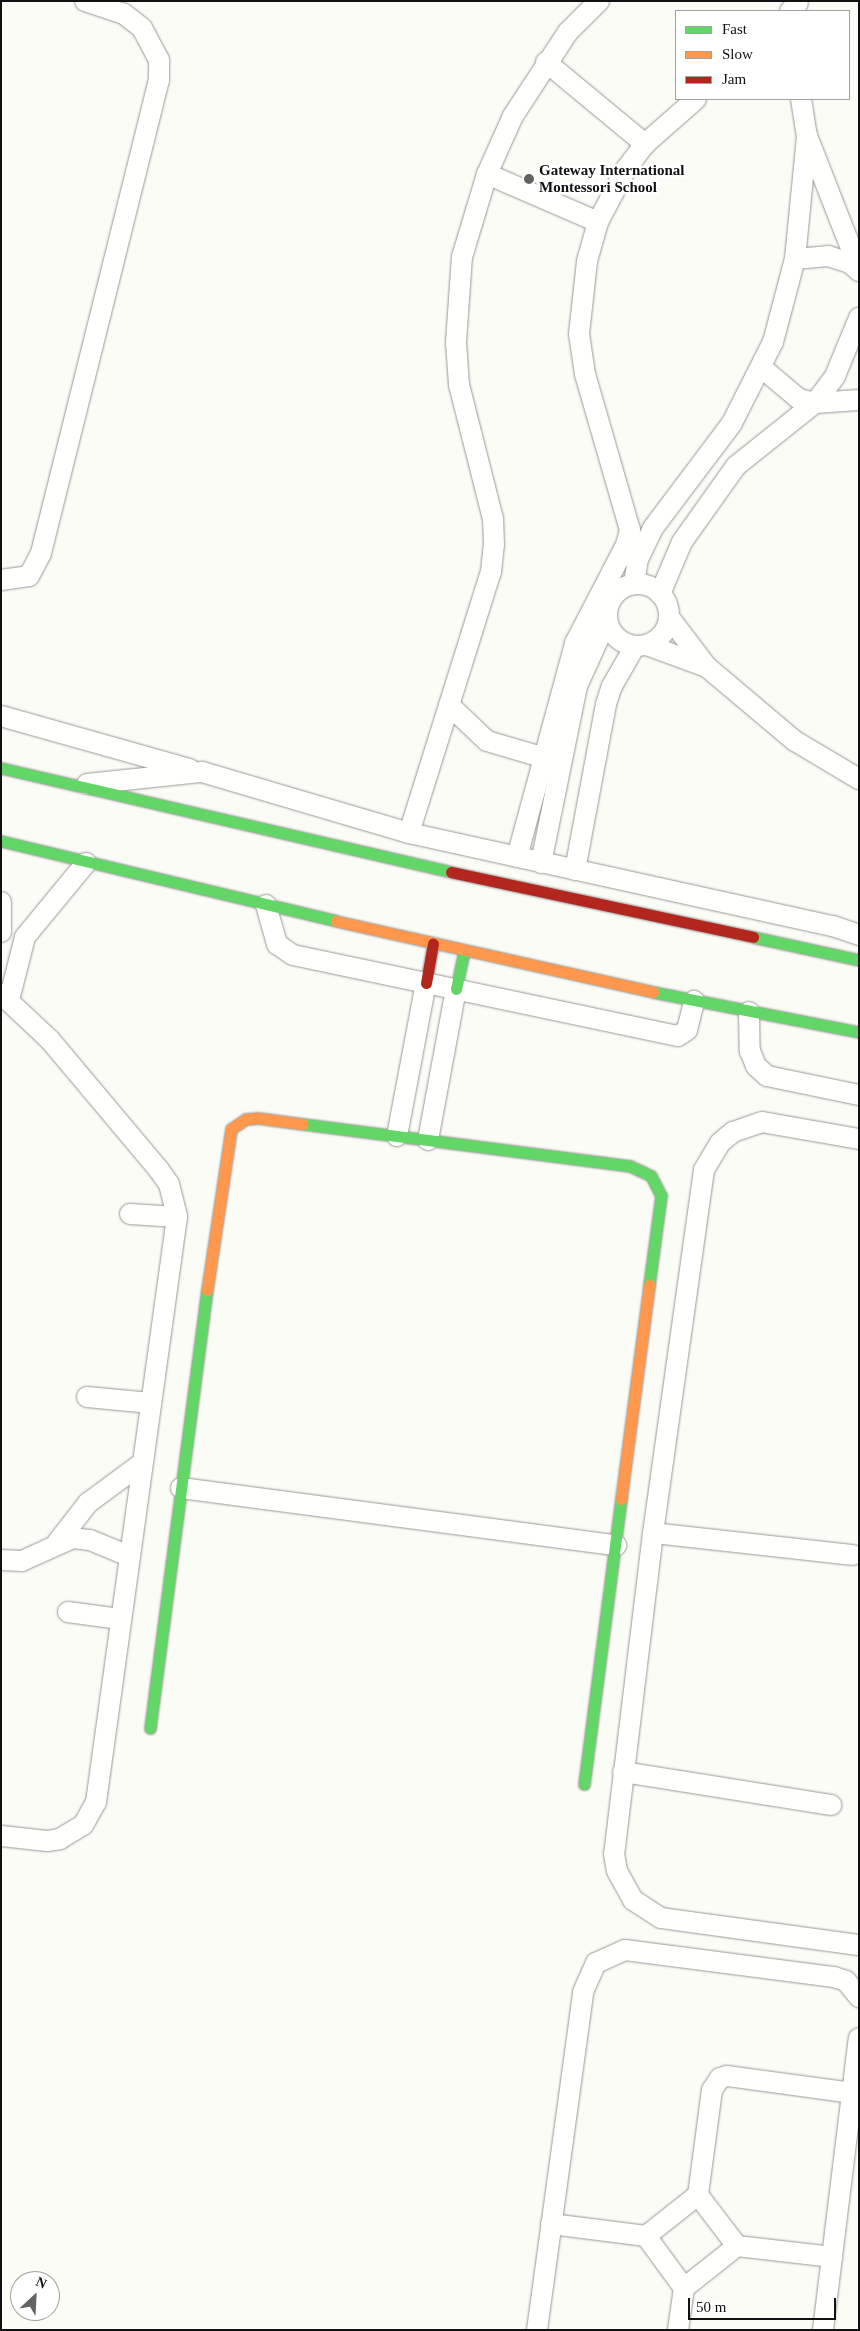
<!DOCTYPE html>
<html>
<head>
<meta charset="utf-8">
<style>
	body { margin:0 }
	#map { position:relative; width:860px; height:2331px; overflow:hidden; background:#fcfcf7; font-family:"Times New Roman",serif }
	div>[style] { position:absolute }
	.roads { filter:drop-shadow(0 0 1px #979795) drop-shadow(0 0 1px #979795) }
	.street>* { height:20px; margin:-10px; padding:0 10px; transform-origin:10px; border-radius:10px; background:#fffffe }
	.street>.ring { margin:-10px; padding:0; box-sizing:content-box; background:none; border:20px solid #fffffe; border-radius:50% }
	.fast>* { height:11px; margin:-5.5px; padding:0 5.5px; transform-origin:5.5px; border-radius:5.5px; background:#63d668 }
	.slow>* { height:11px; margin:-5.5px; padding:0 5.5px; transform-origin:5.5px; border-radius:5.5px; background:#ff974d }
	.jam>* { height:11px; margin:-5.5px; padding:0 5.5px; transform-origin:5.5px; border-radius:5.5px; background:#b3261e }
	.dots>* { width:14px; height:14px; translate:-50% -50%; box-sizing:border-box; border:2px solid #fff; border-radius:50% }
	span { translate:-50% -50%; white-space:nowrap; text-align:center; line-height:1.15; -webkit-text-stroke:5px #fff; paint-order:stroke }
	.poi-label { font-size:15px; color:#111; font-weight:700 }
	.left { translate:0 -50%; text-align:left }
	.frame { position:absolute; inset:0; border:2px solid #111; pointer-events:none }
	.legend { position:absolute; left:675px; top:10px; width:175px; height:90px; box-sizing:border-box; background:#fff; border:1px solid #a0a0a0; margin:0; padding:6px 9px; list-style:none; font-size:15px; color:#111 }
	.legend li { display:flex; align-items:center; gap:10px; height:25px }
	.legend b { width:25px; border:1px solid #a0a0a0 }
	.north { position:absolute; left:10px; top:2271px; width:50px; height:50px; box-sizing:border-box; background:#fff; border:1px solid #a0a0a0; border-radius:50%; rotate:25deg; font-size:14px; font-weight:700; line-height:20px; text-align:center; color:#111 }
	.north::after { content:''; display:block; margin:auto; width:18px; height:22px; background:#636362; clip-path:polygon(50% 0,100% 100%,50% 72%,0 100%) }
	.scale { position:absolute; left:688px; top:2298px; width:148px; height:22px; box-sizing:border-box; border:2px solid #111; border-top:0; padding-left:6px; font-size:15px; line-height:18px; white-space:nowrap; color:#111; -webkit-text-stroke:4px #fff; paint-order:stroke }
</style>
</head>
<body>
<div id="map">
	<div class="roads">
		<div class="street">
			<div style="left:790px;top:11px;width:11px;rotate:-45deg"></div>
			<div style="left:546px;top:62px;width:129px;rotate:39.6deg"></div>
			<div style="left:801px;top:99px;width:37px;rotate:81deg"></div>
			<div style="left:807px;top:136px;width:143px;rotate:68.6deg"></div>
			<div style="left:487px;top:174px;width:121px;rotate:23.4deg"></div>
			<div style="left:795px;top:259px;width:33px;rotate:-5deg"></div>
			<div style="left:828px;top:256px;width:23px;rotate:18deg"></div>
			<div style="left:850px;top:263px;width:12px;rotate:42deg"></div>
			<div style="left:762px;top:368px;width:48px;rotate:40deg"></div>
			<div style="left:799px;top:399px;width:16px;rotate:14deg"></div>
			<div style="left:815px;top:403px;width:44px;rotate:-3.9deg"></div>
			<div style="left:1px;top:580px;width:28px;rotate:-8deg"></div>
			<div style="left:29px;top:576px;width:26px;rotate:-62deg"></div>
			<div style="left:41px;top:553px;width:487px;rotate:-76deg"></div>
			<div style="left:159px;top:80px;width:20px;rotate:-90deg"></div>
			<div style="left:159px;top:60px;width:36px;rotate:-118deg"></div>
			<div style="left:142px;top:28px;width:23px;rotate:-142deg"></div>
			<div style="left:124px;top:14px;width:41px;rotate:-161.6deg"></div>
			<div style="left:634px;top:584px;width:25px;rotate:-81deg"></div>
			<div style="left:638px;top:559px;width:34px;rotate:-64deg"></div>
			<div style="left:653px;top:528px;width:131px;rotate:-53deg"></div>
			<div style="left:732px;top:423px;width:91px;rotate:-63.2deg"></div>
			<div style="left:773px;top:342px;width:86px;rotate:-75.2deg"></div>
			<div style="left:795px;top:259px;width:124px;rotate:-84.4deg"></div>
			<div class="ring" style="left:607px;top:584px;width:42px;height:42px"></div>
			<div style="left:660px;top:594px;width:56px;rotate:-67.1deg"></div>
			<div style="left:682px;top:542px;width:93px;rotate:-54.6deg"></div>
			<div style="left:736px;top:466px;width:101px;rotate:-38.6deg"></div>
			<div style="left:815px;top:403px;width:34px;rotate:-53deg"></div>
			<div style="left:835px;top:376px;width:63px;rotate:-67.5deg"></div>
			<div style="left:669px;top:617px;width:63px;rotate:52.8deg"></div>
			<div style="left:707px;top:667px;width:115px;rotate:40.1deg"></div>
			<div style="left:795px;top:741px;width:74px;rotate:30.7deg"></div>
			<div style="left:647px;top:645px;width:64px;rotate:20.1deg"></div>
			<div style="left:449px;top:705px;width:52px;rotate:43.5deg"></div>
			<div style="left:487px;top:741px;width:60px;rotate:16.3deg"></div>
			<div style="left:1px;top:716px;width:196px;rotate:15.7deg"></div>
			<div style="left:87px;top:784px;width:116px;rotate:-6deg"></div>
			<div style="left:202px;top:772px;width:216px;rotate:16.4deg"></div>
			<div style="left:409px;top:833px;width:434px;rotate:12.4deg"></div>
			<div style="left:833px;top:926px;width:28px;rotate:19deg"></div>
			<div style="left:409px;top:833px;width:274px;rotate:-72.6deg"></div>
			<div style="left:491px;top:572px;width:27px;rotate:-84deg"></div>
			<div style="left:494px;top:545px;width:26px;rotate:-92deg"></div>
			<div style="left:493px;top:519px;width:138px;rotate:-104.2deg"></div>
			<div style="left:459px;top:385px;width:43px;rotate:-94deg"></div>
			<div style="left:456px;top:342px;width:85px;rotate:-86deg"></div>
			<div style="left:462px;top:257px;width:87px;rotate:-73.2deg"></div>
			<div style="left:487px;top:174px;width:64px;rotate:-65.9deg"></div>
			<div style="left:513px;top:116px;width:100px;rotate:-56.8deg"></div>
			<div style="left:568px;top:32px;width:44px;rotate:-45deg"></div>
			<div style="left:517px;top:857px;width:222px;rotate:-74.8deg"></div>
			<div style="left:575px;top:643px;width:110px;rotate:-62.5deg"></div>
			<div style="left:626px;top:545px;width:16px;rotate:-75deg"></div>
			<div style="left:630px;top:530px;width:162px;rotate:-106.1deg"></div>
			<div style="left:585px;top:374px;width:40px;rotate:-98.5deg"></div>
			<div style="left:579px;top:334px;width:73px;rotate:-83.7deg"></div>
			<div style="left:587px;top:261px;width:41px;rotate:-74.2deg"></div>
			<div style="left:598px;top:222px;width:60px;rotate:-62.2deg"></div>
			<div style="left:626px;top:169px;width:31px;rotate:-53deg"></div>
			<div style="left:645px;top:144px;width:68px;rotate:-41.4deg"></div>
			<div style="left:541px;top:863px;width:181px;rotate:-78.5deg"></div>
			<div style="left:577px;top:686px;width:72px;rotate:-65.6deg"></div>
			<div style="left:575px;top:870px;width:169px;rotate:-79.4deg"></div>
			<div style="left:606px;top:704px;width:19px;rotate:-72deg"></div>
			<div style="left:612px;top:686px;width:46px;rotate:-60.1deg"></div>
			<div style="left:1px;top:902px;width:30px;rotate:90deg"></div>
			<div style="left:266px;top:905px;width:41px;rotate:74.2deg"></div>
			<div style="left:277px;top:944px;width:19px;rotate:35deg"></div>
			<div style="left:293px;top:955px;width:393px;rotate:11.9deg"></div>
			<div style="left:678px;top:1036px;width:11px;rotate:-34deg"></div>
			<div style="left:687px;top:1030px;width:30px;rotate:-76deg"></div>
			<div style="left:1px;top:994px;width:67px;rotate:43.2deg"></div>
			<div style="left:50px;top:1040px;width:170px;rotate:50deg"></div>
			<div style="left:159px;top:1170px;width:17px;rotate:54deg"></div>
			<div style="left:169px;top:1184px;width:34px;rotate:76deg"></div>
			<div style="left:177px;top:1217px;width:591px;rotate:97.88deg"></div>
			<div style="left:96px;top:1802px;width:26px;rotate:119deg"></div>
			<div style="left:83px;top:1825px;width:27px;rotate:149deg"></div>
			<div style="left:60px;top:1839px;width:13px;rotate:171deg"></div>
			<div style="left:47px;top:1841px;width:46px;rotate:-173.8deg"></div>
			<div style="left:9px;top:1000px;width:65px;rotate:-75.7deg"></div>
			<div style="left:25px;top:937px;width:96px;rotate:-50.5deg"></div>
			<div style="left:749px;top:1012px;width:39px;rotate:89deg"></div>
			<div style="left:750px;top:1051px;width:16px;rotate:68deg"></div>
			<div style="left:756px;top:1066px;width:15px;rotate:42deg"></div>
			<div style="left:767px;top:1076px;width:94px;rotate:11.7deg"></div>
			<div style="left:397px;top:1136px;width:156px;rotate:-79.3deg"></div>
			<div style="left:859px;top:1139px;width:98px;rotate:-170.1deg"></div>
			<div style="left:762px;top:1122px;width:31px;rotate:161deg"></div>
			<div style="left:733px;top:1132px;width:17px;rotate:140deg"></div>
			<div style="left:720px;top:1143px;width:31px;rotate:121deg"></div>
			<div style="left:704px;top:1170px;width:367px;rotate:98deg"></div>
			<div style="left:653px;top:1533px;width:323px;rotate:96.9deg"></div>
			<div style="left:614px;top:1854px;width:17px;rotate:80deg"></div>
			<div style="left:617px;top:1871px;width:33px;rotate:61deg"></div>
			<div style="left:633px;top:1900px;width:33px;rotate:33deg"></div>
			<div style="left:661px;top:1918px;width:200px;rotate:7.8deg"></div>
			<div style="left:428px;top:1140px;width:154px;rotate:-79.5deg"></div>
			<div style="left:130px;top:1214px;width:47px;rotate:3.7deg"></div>
			<div style="left:87px;top:1397px;width:64px;rotate:5.4deg"></div>
			<div style="left:181px;top:1488px;width:439px;rotate:7.5deg"></div>
			<div style="left:653px;top:1533px;width:201px;rotate:6.3deg"></div>
			<div style="left:57px;top:1543px;width:51px;rotate:-52.2deg"></div>
			<div style="left:88px;top:1503px;width:67px;rotate:-36.5deg"></div>
			<div style="left:1px;top:1560px;width:21px;rotate:3deg"></div>
			<div style="left:22px;top:1561px;width:56px;rotate:-24.3deg"></div>
			<div style="left:73px;top:1538px;width:17px;rotate:7deg"></div>
			<div style="left:90px;top:1540px;width:42px;rotate:22.3deg"></div>
			<div style="left:68px;top:1612px;width:52px;rotate:7.7deg"></div>
			<div style="left:623px;top:1772px;width:211px;rotate:9deg"></div>
			<div style="left:698px;top:2195px;width:64px;rotate:52.6deg"></div>
			<div style="left:737px;top:2246px;width:68px;rotate:141.6deg"></div>
			<div style="left:684px;top:2288px;width:64px;rotate:-126.2deg"></div>
			<div style="left:646px;top:2236px;width:66px;rotate:-38.3deg"></div>
			<div style="left:698px;top:2195px;width:106px;rotate:-82.4deg"></div>
			<div style="left:712px;top:2090px;width:14px;rotate:-56deg"></div>
			<div style="left:720px;top:2078px;width:7px;rotate:-16deg"></div>
			<div style="left:727px;top:2076px;width:126px;rotate:7.7deg"></div>
			<div style="left:551px;top:2224px;width:96px;rotate:7.2deg"></div>
			<div style="left:737px;top:2246px;width:96px;rotate:6.6deg"></div>
			<div style="left:537px;top:2330px;width:341px;rotate:-82.2deg"></div>
			<div style="left:583px;top:1992px;width:32px;rotate:-66deg"></div>
			<div style="left:596px;top:1963px;width:32px;rotate:-24deg"></div>
			<div style="left:625px;top:1950px;width:211px;rotate:7.4deg"></div>
			<div style="left:834px;top:1977px;width:13px;rotate:18deg"></div>
			<div style="left:846px;top:1981px;width:21px;rotate:51deg"></div>
			<div style="left:678px;top:2330px;width:42px;rotate:-81.9deg"></div>
			<div style="left:823px;top:2330px;width:294px;rotate:-83deg"></div>
		</div>
		<div class="fast">
			<div style="left:1px;top:768px;width:462px;rotate:13deg"></div>
			<div style="left:1px;top:841px;width:344px;rotate:13.4deg"></div>
			<div style="left:753px;top:937px;width:108px;rotate:12.2deg"></div>
			<div style="left:456px;top:989px;width:38px;rotate:-78deg"></div>
			<div style="left:653px;top:992px;width:210px;rotate:11deg"></div>
			<div style="left:303px;top:1124px;width:330px;rotate:7.3deg"></div>
			<div style="left:630px;top:1166px;width:23px;rotate:25deg"></div>
			<div style="left:651px;top:1176px;width:22px;rotate:63deg"></div>
			<div style="left:661px;top:1196px;width:90px;rotate:97.7deg"></div>
			<div style="left:150px;top:1728px;width:442px;rotate:-82.6deg"></div>
			<div style="left:584px;top:1784px;width:287px;rotate:-82.6deg"></div>
		</div>
		<div class="slow">
			<div style="left:336px;top:921px;width:325px;rotate:12.6deg"></div>
			<div style="left:207px;top:1290px;width:163px;rotate:-81.5deg"></div>
			<div style="left:231px;top:1129px;width:18px;rotate:-34deg"></div>
			<div style="left:246px;top:1119px;width:12px;rotate:-5deg"></div>
			<div style="left:258px;top:1118px;width:45px;rotate:7.6deg"></div>
			<div style="left:621px;top:1499px;width:216px;rotate:-82.5deg"></div>
		</div>
		<div class="jam">
			<div style="left:451px;top:872px;width:309px;rotate:12.1deg"></div>
			<div style="left:426px;top:983px;width:40px;rotate:-80deg"></div>
		</div>
	</div>
	<div class="dots">
		<div style="left:529px;top:179px;background:#636362"></div>
	</div>
	<div class="poi-label">
		<span class="left" style="left:539px;top:179px">Gateway International<br>Montessori School</span>
	</div>
	<div class="frame"></div>
	<ul class="legend">
	<li><b style="height:6px;background:#63d668"></b>Fast</li>
	<li><b style="height:6px;background:#ff974d"></b>Slow</li>
	<li><b style="height:6px;background:#b3261e"></b>Jam</li>
	</ul>
	<div class="north">N</div>
	<div class="scale">50 m</div>
</div>
</body>
</html>
